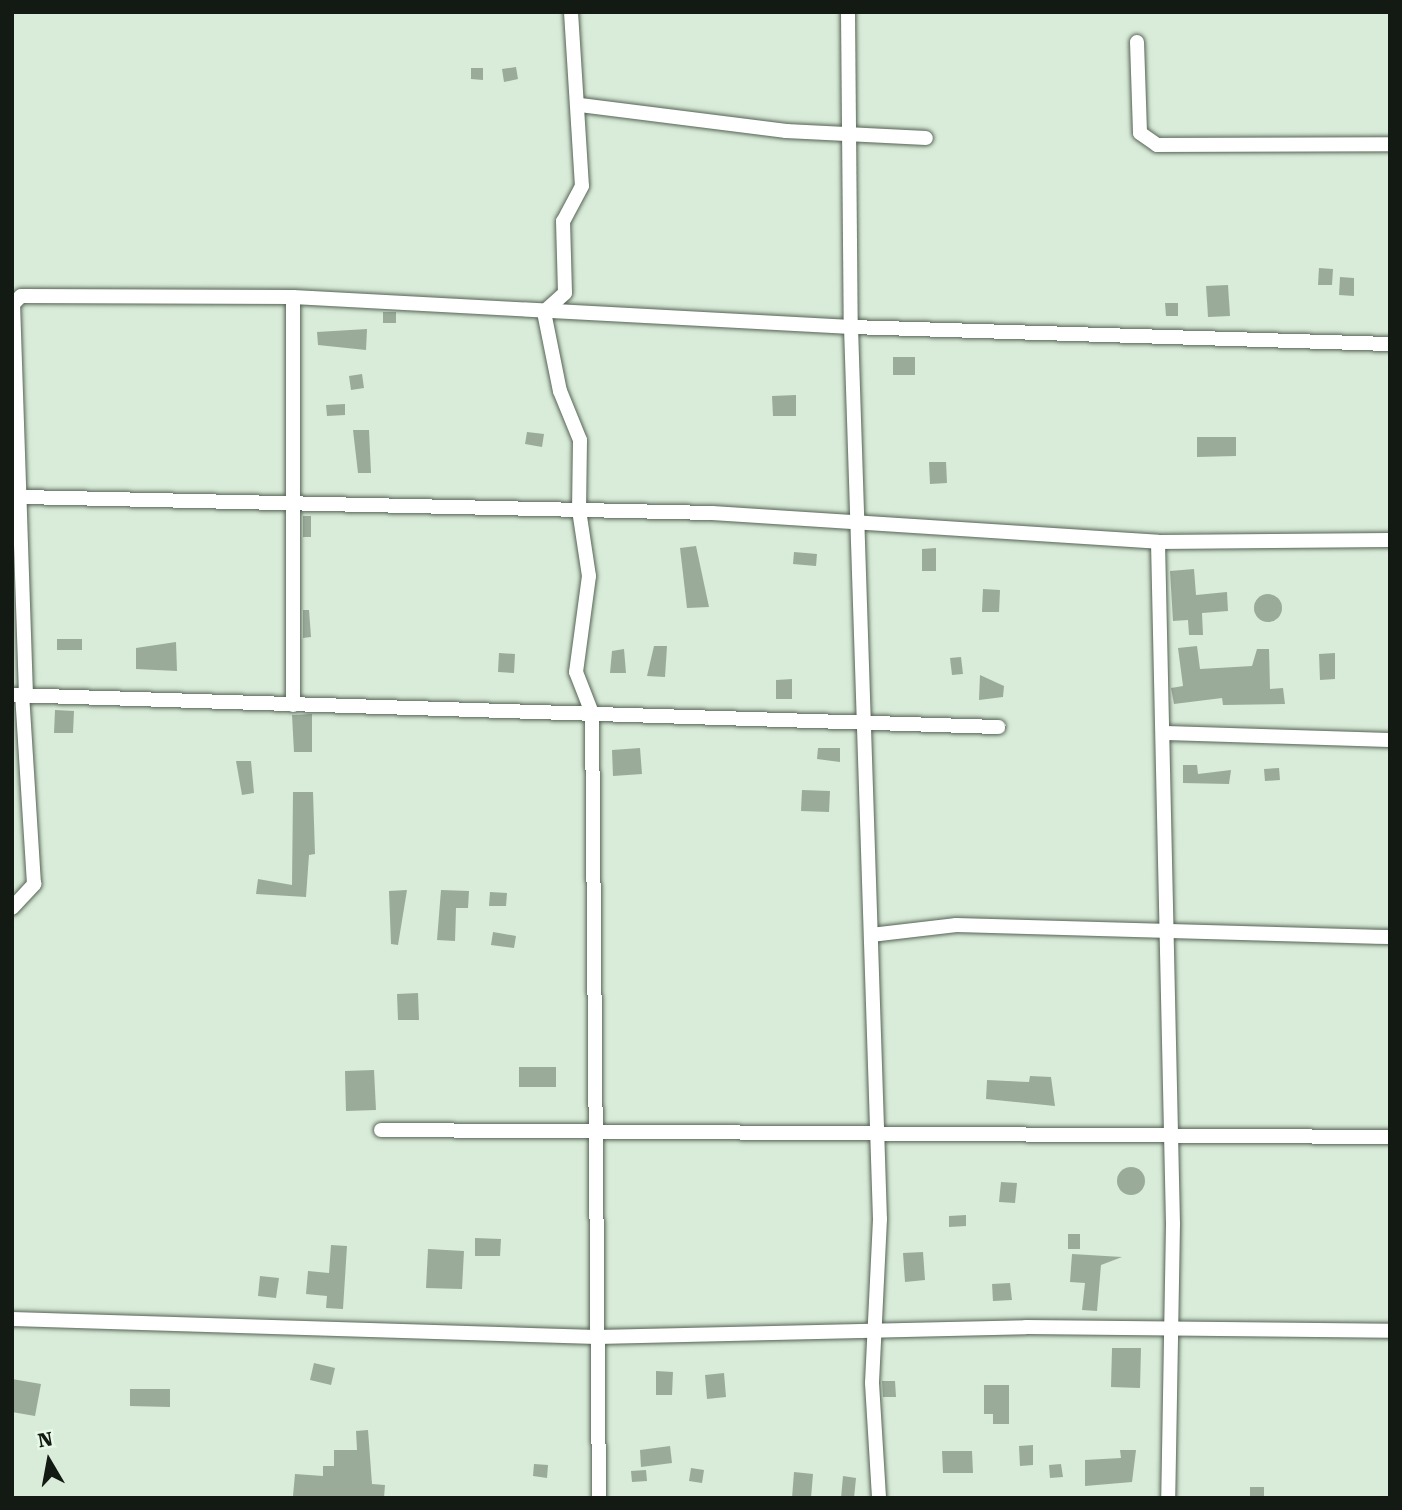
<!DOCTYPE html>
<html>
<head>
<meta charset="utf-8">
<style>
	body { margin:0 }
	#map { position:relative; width:1402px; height:1510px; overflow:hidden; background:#d9ebd9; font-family:"Roboto Serif",serif }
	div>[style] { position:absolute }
	.building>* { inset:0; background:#9aab9a }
	.round { border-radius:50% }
	.roads { filter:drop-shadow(0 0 2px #556455) drop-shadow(0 0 2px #556455) }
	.minor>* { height:14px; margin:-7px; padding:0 7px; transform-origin:7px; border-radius:7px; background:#fff }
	span { translate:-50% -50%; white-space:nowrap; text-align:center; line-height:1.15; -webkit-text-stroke:6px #e6f8e6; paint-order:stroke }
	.frame { position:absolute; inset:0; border:14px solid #131a13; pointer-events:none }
	.north { position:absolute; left:14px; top:1426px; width:70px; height:70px; -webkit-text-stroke:5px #e6f8e6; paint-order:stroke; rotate:350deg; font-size:19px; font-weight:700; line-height:28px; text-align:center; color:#131a13 }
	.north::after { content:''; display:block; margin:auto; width:24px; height:32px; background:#131a13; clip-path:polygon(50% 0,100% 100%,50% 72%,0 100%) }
</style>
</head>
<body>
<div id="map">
	<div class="building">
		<div style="clip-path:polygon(516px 67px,518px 79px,504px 82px,502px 69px)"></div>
		<div style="clip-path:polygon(471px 68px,483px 68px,483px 80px,471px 79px)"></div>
		<div style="clip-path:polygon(1319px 268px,1333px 269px,1332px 285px,1318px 285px)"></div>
		<div style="clip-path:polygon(1340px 277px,1354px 278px,1354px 296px,1339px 295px)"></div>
		<div style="clip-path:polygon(1228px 285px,1230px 316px,1208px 317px,1206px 286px)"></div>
		<div style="clip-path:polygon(1165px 303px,1178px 303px,1178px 316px,1166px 316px)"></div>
		<div style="clip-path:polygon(383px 312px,396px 312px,396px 323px,383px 323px)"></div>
		<div style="clip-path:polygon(367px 329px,366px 350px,318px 345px,317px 332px)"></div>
		<div style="clip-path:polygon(893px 357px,915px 357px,915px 375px,893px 375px)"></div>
		<div style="clip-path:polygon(362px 374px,364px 388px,351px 390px,349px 376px)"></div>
		<div style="clip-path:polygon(796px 395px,796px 416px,773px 416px,772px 396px)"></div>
		<div style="clip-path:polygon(345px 404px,345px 415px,327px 416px,326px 405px)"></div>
		<div style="clip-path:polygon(353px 430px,369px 430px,371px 473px,358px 473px)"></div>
		<div style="clip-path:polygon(527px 432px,544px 434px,542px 447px,525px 444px)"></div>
		<div style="clip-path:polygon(1197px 437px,1236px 437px,1236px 456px,1197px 457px)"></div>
		<div style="clip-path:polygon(929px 462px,946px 462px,947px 483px,930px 484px)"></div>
		<div style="clip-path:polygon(303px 516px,311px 516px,311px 537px,303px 537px)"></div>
		<div style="clip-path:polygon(696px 546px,709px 607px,687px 608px,680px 548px)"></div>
		<div style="clip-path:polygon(936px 548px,936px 571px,922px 571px,922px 549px)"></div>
		<div style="clip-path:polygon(794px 552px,817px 554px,816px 566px,793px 564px)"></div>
		<div style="clip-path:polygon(1194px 569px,1196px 595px,1227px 592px,1228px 611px,1202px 613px,1203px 635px,1189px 635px,1188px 620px,1173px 621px,1170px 571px)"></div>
		<div style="clip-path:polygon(983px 589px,1000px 590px,999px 612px,982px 612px)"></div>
		<div class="round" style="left:1254px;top:594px;width:28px;height:28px"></div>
		<div style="clip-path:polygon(303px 610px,309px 610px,311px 637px,303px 638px)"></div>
		<div style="clip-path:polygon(57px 639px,82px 639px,82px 650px,57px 650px)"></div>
		<div style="clip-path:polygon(176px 642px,177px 671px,136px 669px,136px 648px)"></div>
		<div style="clip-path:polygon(654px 646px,667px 646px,665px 677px,647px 676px)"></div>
		<div style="clip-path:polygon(1197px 646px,1200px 669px,1252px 666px,1257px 649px,1269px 649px,1270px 689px,1283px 688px,1285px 704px,1223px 705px,1222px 698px,1174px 704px,1171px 688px,1183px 686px,1178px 648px)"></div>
		<div style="clip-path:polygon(624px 649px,626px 673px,610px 673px,612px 651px)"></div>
		<div style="clip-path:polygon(499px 653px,515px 654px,514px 673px,498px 672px)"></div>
		<div style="clip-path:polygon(1335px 653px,1335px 679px,1320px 680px,1319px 654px)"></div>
		<div style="clip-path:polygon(961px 657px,963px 674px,952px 675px,950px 658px)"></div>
		<div style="clip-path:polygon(980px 675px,1004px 686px,1003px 697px,979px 700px)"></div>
		<div style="clip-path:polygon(792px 679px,792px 699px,776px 699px,776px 680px)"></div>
		<div style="clip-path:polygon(55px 710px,74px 711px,73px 733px,54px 733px)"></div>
		<div style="clip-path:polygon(312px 714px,312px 752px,294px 752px,292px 715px)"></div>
		<div style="clip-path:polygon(640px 748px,642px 774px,613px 776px,612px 750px)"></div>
		<div style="clip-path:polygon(818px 748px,840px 748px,840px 762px,817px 759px)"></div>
		<div style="clip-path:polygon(236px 761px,251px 761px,254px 793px,242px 795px)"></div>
		<div style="clip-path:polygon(1183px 765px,1197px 765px,1198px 774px,1231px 770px,1229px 784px,1183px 783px)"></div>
		<div style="clip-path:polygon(1279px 768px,1280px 780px,1265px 781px,1264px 769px)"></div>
		<div style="clip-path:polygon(802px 790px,830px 791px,829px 812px,801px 811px)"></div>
		<div style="clip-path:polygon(293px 792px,313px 792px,315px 854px,309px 855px,306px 897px,256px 894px,258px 879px,292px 885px)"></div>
		<div style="clip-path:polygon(407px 890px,398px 945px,391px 944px,389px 891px)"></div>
		<div style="clip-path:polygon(441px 890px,469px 891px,468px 908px,456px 908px,455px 941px,437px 940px)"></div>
		<div style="clip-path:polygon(490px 892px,507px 893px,506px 906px,489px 906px)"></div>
		<div style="clip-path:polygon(493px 932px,516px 936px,514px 948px,491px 945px)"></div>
		<div style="clip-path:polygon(418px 993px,419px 1020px,398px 1020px,397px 994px)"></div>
		<div style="clip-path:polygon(519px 1067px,556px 1067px,556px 1087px,519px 1087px)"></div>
		<div style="clip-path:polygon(374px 1070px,376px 1110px,346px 1111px,345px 1071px)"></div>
		<div style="clip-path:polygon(1030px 1076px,1051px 1077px,1055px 1106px,986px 1099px,987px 1080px,1029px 1082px)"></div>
		<div class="round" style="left:1117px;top:1167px;width:28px;height:28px"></div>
		<div style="clip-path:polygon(1001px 1182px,1017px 1183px,1015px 1203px,999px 1202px)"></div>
		<div style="clip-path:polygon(966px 1215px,966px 1226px,949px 1227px,949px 1216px)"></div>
		<div style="clip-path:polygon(1068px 1234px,1080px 1234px,1080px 1249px,1068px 1249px)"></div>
		<div style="clip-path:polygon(475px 1238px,501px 1239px,500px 1256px,475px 1256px)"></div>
		<div style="clip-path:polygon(331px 1245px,347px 1246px,343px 1309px,326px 1308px,327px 1296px,306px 1294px,308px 1271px,329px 1273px)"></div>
		<div style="clip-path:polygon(428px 1249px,464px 1251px,462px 1289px,426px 1288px)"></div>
		<div style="clip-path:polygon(923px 1252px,925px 1280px,905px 1282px,903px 1253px)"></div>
		<div style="clip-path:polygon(1072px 1254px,1122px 1257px,1101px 1265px,1097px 1311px,1082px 1310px,1085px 1283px,1070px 1282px)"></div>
		<div style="clip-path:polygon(260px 1276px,279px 1278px,276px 1298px,258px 1296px)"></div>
		<div style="clip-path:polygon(1010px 1283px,1012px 1300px,993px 1301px,992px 1284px)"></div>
		<div style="clip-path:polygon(1112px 1348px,1141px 1348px,1140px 1388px,1111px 1387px)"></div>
		<div style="clip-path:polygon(314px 1363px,335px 1368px,331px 1385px,310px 1380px)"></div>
		<div style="clip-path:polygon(656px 1371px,673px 1372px,672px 1395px,656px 1395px)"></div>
		<div style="clip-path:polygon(724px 1373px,726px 1397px,707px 1399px,705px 1375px)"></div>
		<div style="clip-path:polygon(12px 1379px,41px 1384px,35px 1416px,12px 1412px)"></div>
		<div style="clip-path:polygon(882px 1381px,895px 1381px,896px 1397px,883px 1397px)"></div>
		<div style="clip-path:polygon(984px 1385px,1009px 1385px,1009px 1424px,993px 1424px,993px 1414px,984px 1414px)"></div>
		<div style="clip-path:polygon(130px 1389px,170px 1389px,170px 1407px,130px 1406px)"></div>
		<div style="clip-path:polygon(368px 1430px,372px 1484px,385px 1485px,384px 1498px,293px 1496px,295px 1474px,323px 1476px,323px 1466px,334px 1466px,334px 1450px,357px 1450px,356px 1431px)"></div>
		<div style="clip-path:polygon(1033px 1445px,1033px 1465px,1020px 1466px,1019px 1446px)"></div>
		<div style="clip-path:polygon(670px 1446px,672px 1463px,641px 1467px,640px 1450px)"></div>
		<div style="clip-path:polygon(1120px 1450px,1136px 1450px,1132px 1482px,1085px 1486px,1085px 1460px,1121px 1458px)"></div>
		<div style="clip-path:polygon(942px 1451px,972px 1451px,973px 1473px,943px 1473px)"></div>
		<div style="clip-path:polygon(534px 1464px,548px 1465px,547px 1478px,533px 1476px)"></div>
		<div style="clip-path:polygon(1061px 1464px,1063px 1477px,1050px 1478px,1049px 1465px)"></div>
		<div style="clip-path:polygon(691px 1468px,704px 1470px,702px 1483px,689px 1481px)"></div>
		<div style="clip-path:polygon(646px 1470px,647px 1481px,632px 1482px,631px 1471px)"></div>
		<div style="clip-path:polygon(794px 1472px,813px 1474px,811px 1498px,792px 1498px)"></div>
		<div style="clip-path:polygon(843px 1476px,856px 1478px,854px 1498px,841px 1498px)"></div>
		<div style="clip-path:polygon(1250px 1487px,1264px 1487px,1264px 1498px,1250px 1498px)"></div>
	</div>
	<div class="roads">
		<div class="minor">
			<div style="left:571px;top:12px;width:174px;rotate:86.4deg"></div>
			<div style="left:582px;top:186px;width:40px;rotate:118deg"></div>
			<div style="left:563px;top:221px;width:72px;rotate:88.4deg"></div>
			<div style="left:565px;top:293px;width:28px;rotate:138deg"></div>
			<div style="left:544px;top:312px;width:81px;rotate:78.6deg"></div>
			<div style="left:560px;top:391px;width:53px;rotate:67.8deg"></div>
			<div style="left:580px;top:440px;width:70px;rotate:90.8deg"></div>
			<div style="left:579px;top:510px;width:67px;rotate:81.4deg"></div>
			<div style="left:589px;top:576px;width:97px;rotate:97.7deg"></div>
			<div style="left:576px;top:672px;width:44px;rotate:68.7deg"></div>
			<div style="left:592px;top:713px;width:785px;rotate:89.49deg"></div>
			<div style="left:848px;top:12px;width:315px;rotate:89.5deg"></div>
			<div style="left:851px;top:327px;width:892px;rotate:88.14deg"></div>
			<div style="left:880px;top:1219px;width:164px;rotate:92.8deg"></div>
			<div style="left:872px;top:1383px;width:115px;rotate:86.5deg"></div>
			<div style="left:1137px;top:42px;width:91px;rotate:88.1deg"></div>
			<div style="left:1140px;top:133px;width:21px;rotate:35deg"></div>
			<div style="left:1157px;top:145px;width:233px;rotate:-0.2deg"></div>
			<div style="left:580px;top:105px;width:208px;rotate:7.2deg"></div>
			<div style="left:786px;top:131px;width:140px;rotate:2.9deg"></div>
			<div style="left:22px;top:497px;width:690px;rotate:1.33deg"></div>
			<div style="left:712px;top:513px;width:447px;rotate:3.7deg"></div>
			<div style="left:1158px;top:542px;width:232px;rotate:-0.5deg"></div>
			<div style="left:1158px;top:542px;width:682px;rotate:88.74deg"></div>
			<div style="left:1173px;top:1224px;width:274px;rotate:91deg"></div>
			<div style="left:12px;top:695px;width:987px;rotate:1.86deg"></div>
			<div style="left:26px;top:695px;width:391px;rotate:-91.9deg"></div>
			<div style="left:13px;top:304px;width:11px;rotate:-45deg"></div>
			<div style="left:21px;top:296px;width:272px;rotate:0.2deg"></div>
			<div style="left:293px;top:297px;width:559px;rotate:3.08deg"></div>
			<div style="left:851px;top:327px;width:539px;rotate:1.81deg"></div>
			<div style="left:293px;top:705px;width:408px;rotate:-90deg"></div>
			<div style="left:1165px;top:733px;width:225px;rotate:1.8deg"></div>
			<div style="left:12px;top:908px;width:33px;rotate:-47deg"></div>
			<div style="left:34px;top:884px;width:189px;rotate:-93.6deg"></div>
			<div style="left:871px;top:935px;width:86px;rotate:-6.7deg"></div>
			<div style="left:956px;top:925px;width:434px;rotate:1.6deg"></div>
			<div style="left:381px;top:1130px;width:1009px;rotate:0.4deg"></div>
			<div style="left:12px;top:1319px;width:585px;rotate:1.76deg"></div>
			<div style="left:597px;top:1337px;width:429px;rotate:-1.3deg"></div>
			<div style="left:1026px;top:1327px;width:364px;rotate:0.6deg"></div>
		</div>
	</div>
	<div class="frame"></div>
	<div class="north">N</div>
</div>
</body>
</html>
